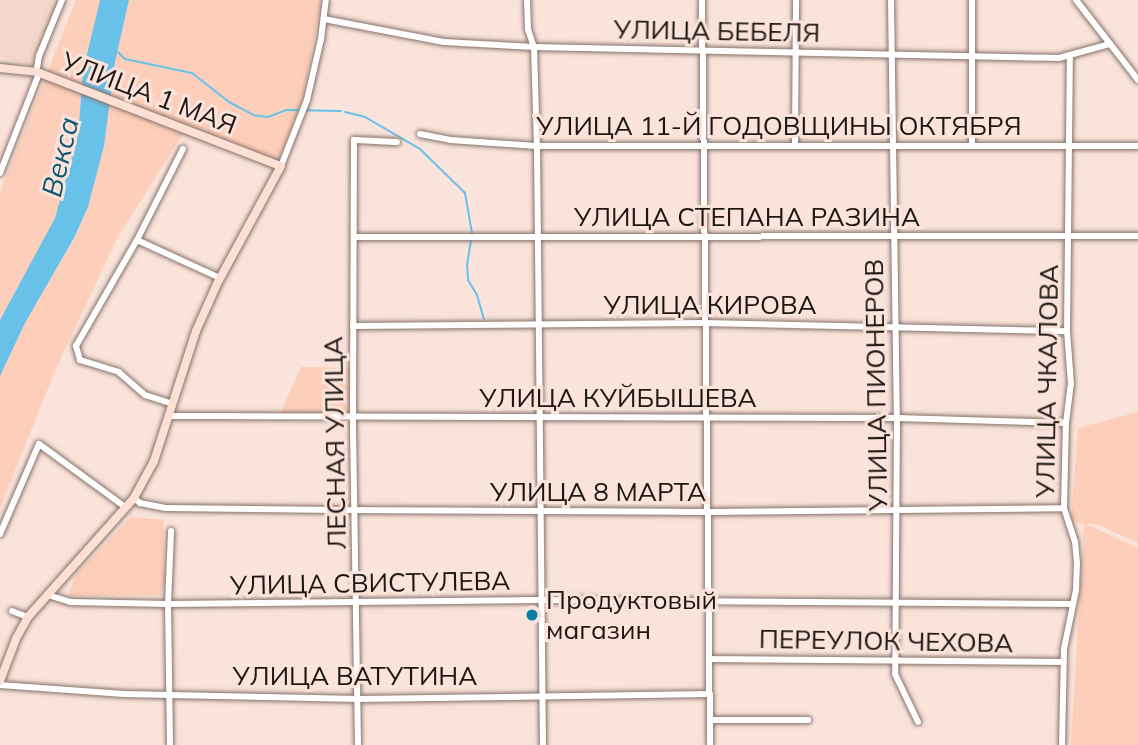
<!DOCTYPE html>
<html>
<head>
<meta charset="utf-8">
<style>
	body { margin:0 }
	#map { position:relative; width:1138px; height:745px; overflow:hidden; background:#f9e3da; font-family:Mulish,sans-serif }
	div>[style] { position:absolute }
	.built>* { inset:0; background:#f4d7ca }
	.green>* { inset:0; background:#fdceba }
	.water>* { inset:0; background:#68c1e8 }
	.stream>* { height:2px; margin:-1px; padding:0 1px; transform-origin:1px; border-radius:1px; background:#68c1e8 }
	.roads { filter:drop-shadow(0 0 2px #86736b) drop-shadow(0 0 2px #86736b) }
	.minor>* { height:6px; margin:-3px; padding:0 3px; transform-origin:3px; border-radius:3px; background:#fff }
	.major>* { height:8px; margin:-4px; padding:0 4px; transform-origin:4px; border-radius:4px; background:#fce0d3 }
	.dots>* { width:19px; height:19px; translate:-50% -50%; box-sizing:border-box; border:4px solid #f9e3da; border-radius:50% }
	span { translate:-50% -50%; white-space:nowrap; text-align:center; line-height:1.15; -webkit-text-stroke:6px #f9e3da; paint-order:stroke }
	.street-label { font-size:26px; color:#1d1613 }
	.poi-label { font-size:26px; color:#1d1613 }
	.left { translate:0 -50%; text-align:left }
	.water-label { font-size:28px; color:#0f5872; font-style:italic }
</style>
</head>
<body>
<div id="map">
	<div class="built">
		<div style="clip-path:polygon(0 0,59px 0,36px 66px,0 57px)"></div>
	</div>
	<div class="green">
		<div style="clip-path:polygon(76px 0,100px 0,83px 71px,78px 135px,55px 218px,0 320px,0 192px)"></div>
		<div style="clip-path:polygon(129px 0,321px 0,303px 98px,276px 167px,183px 134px,117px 238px,55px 371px,0 508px,0 376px,25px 323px,74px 239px,88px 207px,104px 146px,115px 62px)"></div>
		<div style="clip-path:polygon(301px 367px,351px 368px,351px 412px,280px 414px)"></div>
		<div style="clip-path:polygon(1138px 412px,1138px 543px,1097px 524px,1086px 524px,1138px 548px,1138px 745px,1071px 745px,1084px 524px,1071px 521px,1078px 428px)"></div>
		<div style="clip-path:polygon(131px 517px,163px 520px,165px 580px,161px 595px,68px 596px,76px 574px)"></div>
	</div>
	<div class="water">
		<div style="clip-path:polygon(100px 0,129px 0,115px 62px,104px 146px,88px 207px,74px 238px,25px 323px,0 376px,0 320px,55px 218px,78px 135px,83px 71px)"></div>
	</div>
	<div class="stream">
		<div style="left:118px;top:52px;width:10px;rotate:45deg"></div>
		<div style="left:125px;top:59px;width:68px;rotate:11.8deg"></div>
		<div style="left:192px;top:73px;width:47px;rotate:38.1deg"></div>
		<div style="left:229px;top:102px;width:27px;rotate:28deg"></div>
		<div style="left:253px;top:115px;width:15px;rotate:8deg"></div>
		<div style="left:268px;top:117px;width:19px;rotate:-21deg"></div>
		<div style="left:286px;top:110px;width:55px;rotate:1deg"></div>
		<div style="left:345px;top:112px;width:21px;rotate:14deg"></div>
		<div style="left:365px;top:117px;width:64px;rotate:30.2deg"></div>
		<div style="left:420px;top:149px;width:63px;rotate:44.4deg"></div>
		<div style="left:465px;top:193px;width:41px;rotate:80.1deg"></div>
		<div style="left:471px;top:240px;width:24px;rotate:99deg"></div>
		<div style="left:467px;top:264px;width:16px;rotate:86deg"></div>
		<div style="left:468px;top:280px;width:17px;rotate:59deg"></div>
		<div style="left:477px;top:295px;width:25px;rotate:74deg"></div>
	</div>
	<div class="roads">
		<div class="minor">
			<div style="left:527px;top:0;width:29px;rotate:88deg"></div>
			<div style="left:528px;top:29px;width:19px;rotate:72deg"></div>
			<div style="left:534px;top:47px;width:99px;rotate:88.3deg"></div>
			<div style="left:537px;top:146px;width:599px;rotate:89.43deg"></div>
			<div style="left:702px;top:0;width:745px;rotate:89.38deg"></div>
			<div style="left:891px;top:0;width:418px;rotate:89.2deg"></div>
			<div style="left:897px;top:418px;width:256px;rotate:90.4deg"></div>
			<div style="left:895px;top:674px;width:53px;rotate:64.4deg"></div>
			<div style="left:972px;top:0;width:145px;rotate:90deg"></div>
			<div style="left:1076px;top:0;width:101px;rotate:52.2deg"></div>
			<div style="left:324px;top:19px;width:122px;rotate:10.9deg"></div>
			<div style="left:444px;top:42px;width:90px;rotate:3.2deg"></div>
			<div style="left:534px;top:47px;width:525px;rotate:1.2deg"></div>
			<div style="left:1059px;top:58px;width:53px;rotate:-15.4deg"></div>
			<div style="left:37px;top:68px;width:12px;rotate:-81deg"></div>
			<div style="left:39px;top:56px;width:61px;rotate:-67.7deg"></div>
			<div style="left:420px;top:134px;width:31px;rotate:11deg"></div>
			<div style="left:450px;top:140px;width:87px;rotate:3.9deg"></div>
			<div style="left:537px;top:146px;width:601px"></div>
			<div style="left:795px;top:145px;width:145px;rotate:-89.6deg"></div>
			<div style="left:281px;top:166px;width:71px;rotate:-68.5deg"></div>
			<div style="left:307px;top:100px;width:63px;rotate:-77.1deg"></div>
			<div style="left:321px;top:39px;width:39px;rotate:-83deg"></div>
			<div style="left:0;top:173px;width:104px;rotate:-68.6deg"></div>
			<div style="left:355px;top:237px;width:783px;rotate:-0.07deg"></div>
			<div style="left:137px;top:240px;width:91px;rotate:24.6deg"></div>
			<div style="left:353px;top:326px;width:352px;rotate:-0.5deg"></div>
			<div style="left:705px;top:323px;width:362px;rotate:1.3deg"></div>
			<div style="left:173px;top:404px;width:29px;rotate:-162deg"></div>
			<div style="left:145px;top:395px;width:35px;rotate:-139deg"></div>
			<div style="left:119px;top:372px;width:41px;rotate:-162.9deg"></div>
			<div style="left:80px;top:360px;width:15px;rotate:-106deg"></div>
			<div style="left:76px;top:346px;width:122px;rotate:-60.1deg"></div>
			<div style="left:137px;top:240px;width:102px;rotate:-63.2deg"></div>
			<div style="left:170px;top:416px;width:727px;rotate:0.16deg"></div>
			<div style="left:897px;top:418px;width:169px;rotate:1.7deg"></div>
			<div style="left:134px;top:498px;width:8px;rotate:40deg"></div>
			<div style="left:140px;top:503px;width:26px;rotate:11deg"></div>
			<div style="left:166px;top:508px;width:171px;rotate:0.7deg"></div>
			<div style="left:337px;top:510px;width:371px;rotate:0.3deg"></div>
			<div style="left:708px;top:512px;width:356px;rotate:-0.6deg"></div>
			<div style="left:0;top:534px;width:98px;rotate:-66.6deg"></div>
			<div style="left:39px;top:444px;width:107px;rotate:36.2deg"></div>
			<div style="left:48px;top:595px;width:24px;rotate:17deg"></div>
			<div style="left:71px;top:602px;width:97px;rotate:1.2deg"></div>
			<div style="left:168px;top:604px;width:373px;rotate:-0.6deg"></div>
			<div style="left:541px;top:600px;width:532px;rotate:0.43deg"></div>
			<div style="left:12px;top:611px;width:17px;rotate:21deg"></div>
			<div style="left:709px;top:659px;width:354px;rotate:0.5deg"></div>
			<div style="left:0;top:685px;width:124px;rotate:4.2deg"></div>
			<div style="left:124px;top:694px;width:234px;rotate:1.2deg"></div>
			<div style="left:358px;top:699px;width:352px;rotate:-0.8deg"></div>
			<div style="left:710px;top:720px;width:98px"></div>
			<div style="left:170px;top:745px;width:141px;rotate:-90.8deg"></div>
			<div style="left:168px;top:604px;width:73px;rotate:-87.6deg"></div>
			<div style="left:358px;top:745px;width:329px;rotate:-90.9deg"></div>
			<div style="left:353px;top:416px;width:276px;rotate:-89.8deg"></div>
			<div style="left:354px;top:140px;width:43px;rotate:2.7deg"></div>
			<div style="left:1062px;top:745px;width:96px;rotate:-88.8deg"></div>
			<div style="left:1064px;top:649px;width:60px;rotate:-78.5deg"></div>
			<div style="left:1076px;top:590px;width:26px;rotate:-88deg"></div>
			<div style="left:1077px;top:564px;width:22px;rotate:-95deg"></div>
			<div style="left:1075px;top:542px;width:36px;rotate:-108deg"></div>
			<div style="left:1064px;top:508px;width:85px;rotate:-88.7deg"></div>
			<div style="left:1066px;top:423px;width:39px;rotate:-83deg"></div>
			<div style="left:1071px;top:384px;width:53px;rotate:-94.3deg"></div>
			<div style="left:1067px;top:331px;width:275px;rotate:-89.4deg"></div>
		</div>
		<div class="major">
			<div style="left:0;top:68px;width:37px;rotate:6deg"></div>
			<div style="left:37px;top:72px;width:261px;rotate:21.1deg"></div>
			<div style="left:281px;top:166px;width:134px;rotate:118.5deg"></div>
			<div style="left:217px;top:284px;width:51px;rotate:114.1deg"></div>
			<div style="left:196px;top:331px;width:137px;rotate:107.9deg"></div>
			<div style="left:154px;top:461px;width:42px;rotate:118.4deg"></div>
			<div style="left:134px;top:498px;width:159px;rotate:131.7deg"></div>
			<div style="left:28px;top:617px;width:25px;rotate:119deg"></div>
			<div style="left:16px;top:639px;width:45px;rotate:110.9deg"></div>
		</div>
	</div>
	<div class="dots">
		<div style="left:532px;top:615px;background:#057da4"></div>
	</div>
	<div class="street-label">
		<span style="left:717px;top:31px;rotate:1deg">УЛИЦА БЕБЕЛЯ</span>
		<span style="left:149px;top:93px;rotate:21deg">УЛИЦА 1 МАЯ</span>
		<span style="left:779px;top:126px">УЛИЦА 11-Й ГОДОВЩИНЫ ОКТЯБРЯ</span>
		<span style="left:747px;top:217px">УЛИЦА СТЕПАНА РАЗИНА</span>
		<span style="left:710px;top:305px">УЛИЦА КИРОВА</span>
		<span style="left:1047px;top:381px;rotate:-89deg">УЛИЦА ЧКАЛОВА</span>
		<span style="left:876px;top:385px;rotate:-91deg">УЛИЦА ПИОНЕРОВ</span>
		<span style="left:618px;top:398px">УЛИЦА КУЙБЫШЕВА</span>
		<span style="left:335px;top:443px;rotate:-91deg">ЛЕСНАЯ УЛИЦА</span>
		<span style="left:598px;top:492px">УЛИЦА 8 МАРТА</span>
		<span style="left:370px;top:583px;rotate:-1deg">УЛИЦА СВИСТУЛЕВА</span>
		<span style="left:886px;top:641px;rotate:1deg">ПЕРЕУЛОК ЧЕХОВА</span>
		<span style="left:355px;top:676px">УЛИЦА ВАТУТИНА</span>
	</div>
	<div class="poi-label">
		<span class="left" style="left:546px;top:615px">Продуктовый<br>магазин</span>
	</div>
	<div class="water-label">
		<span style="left:60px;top:157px;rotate:-77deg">Векса</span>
	</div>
</div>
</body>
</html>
